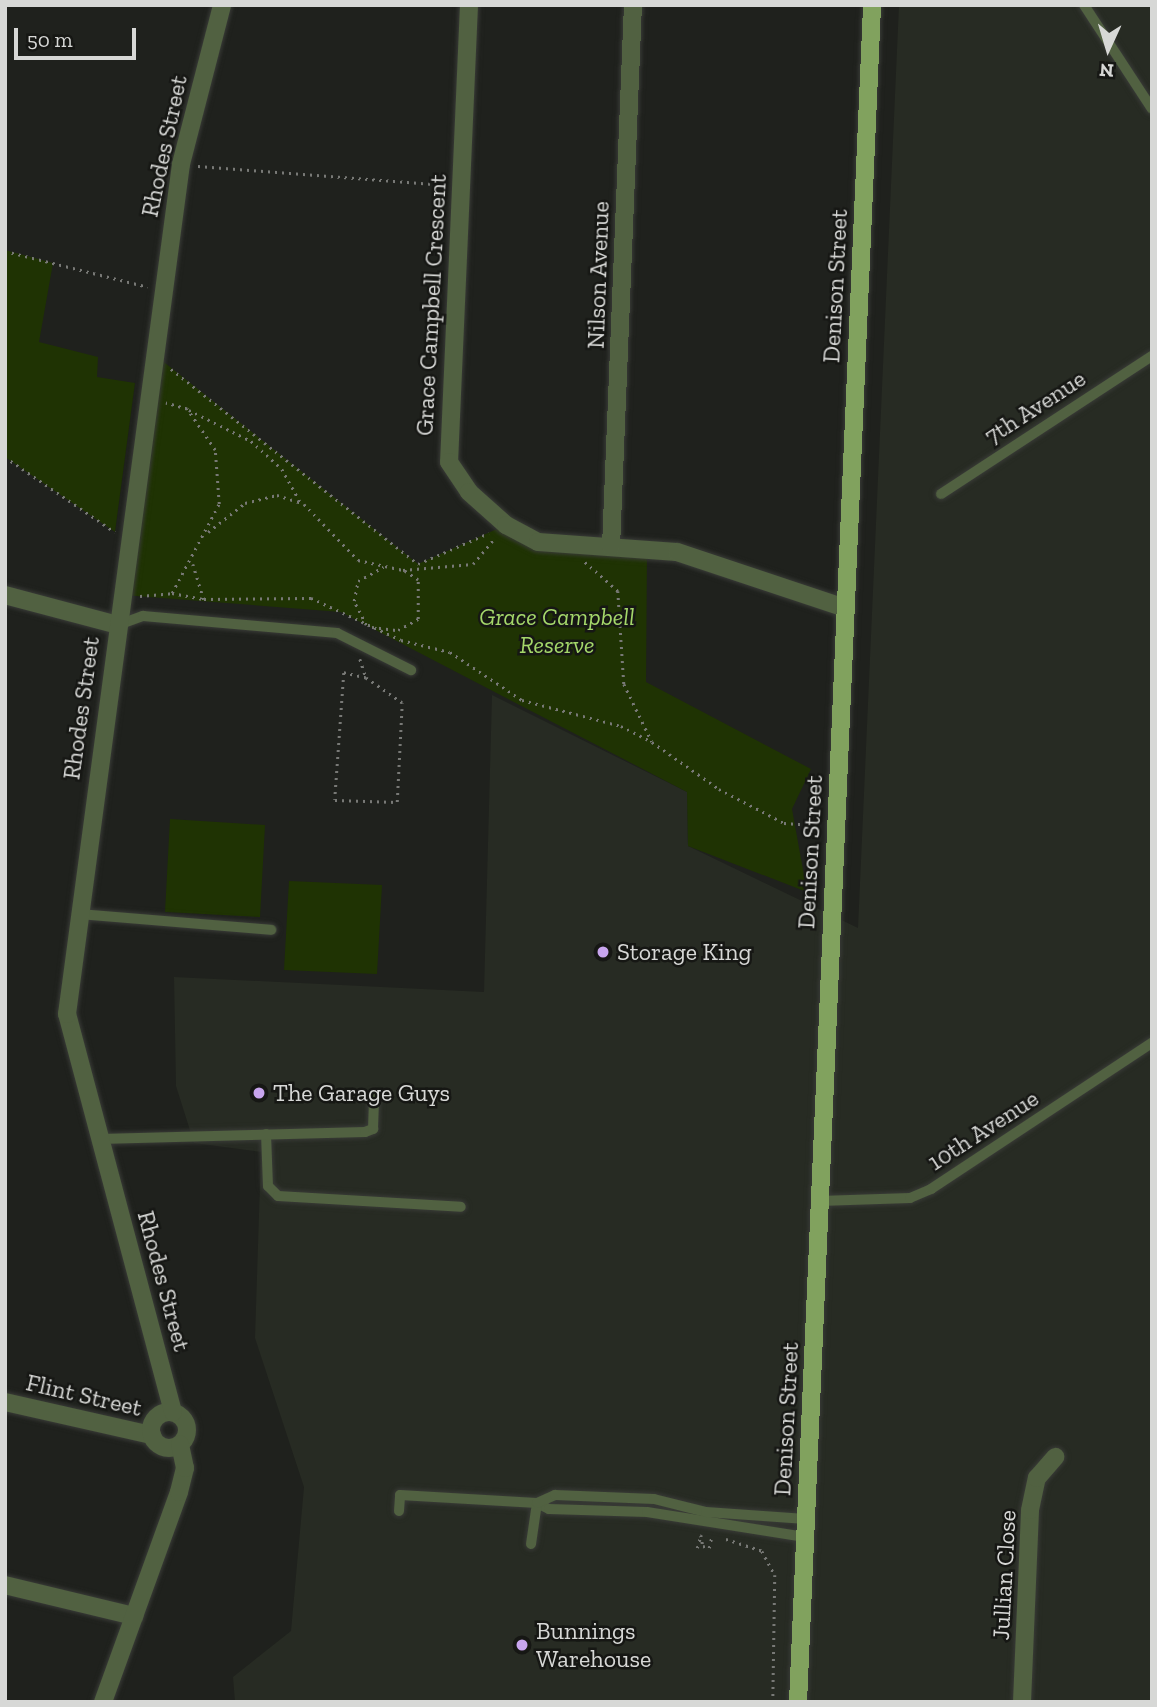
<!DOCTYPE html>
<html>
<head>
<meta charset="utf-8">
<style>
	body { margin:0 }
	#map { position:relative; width:1157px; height:1707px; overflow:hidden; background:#1f211d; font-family:"Zilla Slab",serif }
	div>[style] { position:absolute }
	.built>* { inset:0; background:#272b23 }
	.green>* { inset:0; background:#1f3303 }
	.path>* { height:2.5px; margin-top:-1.25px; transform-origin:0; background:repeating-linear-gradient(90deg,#787976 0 2px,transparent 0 7px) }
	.roads { filter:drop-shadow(0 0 2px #393b37) drop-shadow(0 0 2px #393b37) }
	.service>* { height:10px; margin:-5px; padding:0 5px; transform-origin:5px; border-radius:5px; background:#516141 }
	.minor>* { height:18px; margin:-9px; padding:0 9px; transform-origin:9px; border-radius:9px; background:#516141 }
	.minor>.ring { margin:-9px; padding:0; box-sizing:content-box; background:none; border:18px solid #516141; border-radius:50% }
	.primary>* { height:18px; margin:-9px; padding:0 9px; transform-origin:9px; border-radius:9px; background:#81a25e }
	.dots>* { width:19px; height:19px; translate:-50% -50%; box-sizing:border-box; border:4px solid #161714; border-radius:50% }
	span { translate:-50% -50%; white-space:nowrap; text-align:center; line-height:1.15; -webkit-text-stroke:5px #161714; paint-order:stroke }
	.street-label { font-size:24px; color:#d7d8d6 }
	.park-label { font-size:24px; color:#a4d76a; font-style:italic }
	.poi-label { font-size:24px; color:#d7d8d6 }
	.left { translate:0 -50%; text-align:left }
	.frame { position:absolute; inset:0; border:7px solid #d7d8d6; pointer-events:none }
	.north { position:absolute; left:1073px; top:14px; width:70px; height:70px; -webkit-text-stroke:5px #161714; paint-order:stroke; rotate:184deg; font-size:19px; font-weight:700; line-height:28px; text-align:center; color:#d7d8d6 }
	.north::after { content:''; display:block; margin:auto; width:24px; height:32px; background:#d7d8d6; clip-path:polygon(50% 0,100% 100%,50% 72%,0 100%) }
	.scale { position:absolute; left:14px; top:28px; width:122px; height:32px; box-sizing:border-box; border:4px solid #d7d8d6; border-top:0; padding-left:9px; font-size:21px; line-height:24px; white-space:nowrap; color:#d7d8d6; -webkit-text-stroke:5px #161714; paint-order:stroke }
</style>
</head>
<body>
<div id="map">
	<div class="built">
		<div style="clip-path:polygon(899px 5px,1152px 5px,1152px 1702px,235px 1702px,233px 1677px,291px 1631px,304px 1487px,255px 1338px,261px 1152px,194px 1143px,176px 1086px,174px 977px,484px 992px,492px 695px,687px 792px,688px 846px,858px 928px)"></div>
	</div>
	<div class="green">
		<div style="clip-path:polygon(5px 250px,53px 263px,39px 342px,98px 357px,97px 377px,135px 383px,115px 532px,5px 457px)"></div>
		<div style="clip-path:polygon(155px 355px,418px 564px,506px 525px,538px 542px,647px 550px,646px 682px,811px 769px,792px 809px,807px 892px,688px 846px,687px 792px,341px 612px,123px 595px)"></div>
		<div style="clip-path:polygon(170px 819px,265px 825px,260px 917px,165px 912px)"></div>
		<div style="clip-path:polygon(289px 881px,382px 885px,377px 974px,284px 970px)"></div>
	</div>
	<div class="path">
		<div style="left:198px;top:166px;width:249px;rotate:4.4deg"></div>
		<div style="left:5px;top:251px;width:147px;rotate:14.1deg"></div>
		<div style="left:171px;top:369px;width:315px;rotate:38.3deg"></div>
		<div style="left:418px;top:564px;width:77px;rotate:-23.6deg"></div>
		<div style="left:189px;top:410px;width:69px;rotate:26.6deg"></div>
		<div style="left:251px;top:441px;width:42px;rotate:42.1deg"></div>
		<div style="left:282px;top:469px;width:39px;rotate:61deg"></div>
		<div style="left:5px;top:457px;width:133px;rotate:34.3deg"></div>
		<div style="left:208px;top:532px;width:47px;rotate:-38.1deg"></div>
		<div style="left:245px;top:503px;width:33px;rotate:-14deg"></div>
		<div style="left:277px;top:495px;width:28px;rotate:18deg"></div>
		<div style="left:304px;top:504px;width:78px;rotate:46deg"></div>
		<div style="left:358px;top:560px;width:46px;rotate:12.5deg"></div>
		<div style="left:403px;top:570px;width:70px;rotate:-4.9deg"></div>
		<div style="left:473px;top:564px;width:34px;rotate:-50deg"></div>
		<div style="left:585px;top:562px;width:44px;rotate:41.3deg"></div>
		<div style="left:618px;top:591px;width:93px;rotate:86.3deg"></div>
		<div style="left:624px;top:684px;width:64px;rotate:64.2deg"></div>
		<div style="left:652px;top:742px;width:82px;rotate:35deg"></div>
		<div style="left:719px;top:789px;width:73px;rotate:27.6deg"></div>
		<div style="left:784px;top:823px;width:30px;rotate:4deg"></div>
		<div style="left:193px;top:564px;width:37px;rotate:73deg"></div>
		<div style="left:172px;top:593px;width:33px;rotate:11deg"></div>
		<div style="left:204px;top:599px;width:107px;rotate:-0.5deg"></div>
		<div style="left:311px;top:598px;width:99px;rotate:25deg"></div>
		<div style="left:401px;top:640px;width:50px;rotate:13.8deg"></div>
		<div style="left:450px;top:652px;width:87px;rotate:33.7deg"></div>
		<div style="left:522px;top:700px;width:102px;rotate:14.7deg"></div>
		<div style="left:621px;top:726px;width:35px;rotate:27deg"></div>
		<div style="left:140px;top:596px;width:32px;rotate:-5deg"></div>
		<div style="left:172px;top:593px;width:101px;rotate:-62.2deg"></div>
		<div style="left:219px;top:504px;width:54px;rotate:-94.2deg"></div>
		<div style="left:215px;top:450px;width:50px;rotate:-124.3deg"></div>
		<div style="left:187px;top:409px;width:22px;rotate:-164deg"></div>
		<div style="left:366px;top:625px;width:27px;rotate:-117deg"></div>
		<div style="left:354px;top:601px;width:20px;rotate:-79deg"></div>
		<div style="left:358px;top:581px;width:29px;rotate:-29deg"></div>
		<div style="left:372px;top:627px;width:26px;rotate:7deg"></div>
		<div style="left:398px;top:630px;width:23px;rotate:-29deg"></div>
		<div style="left:418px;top:619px;width:39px;rotate:-90deg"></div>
		<div style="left:418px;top:580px;width:18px;rotate:-146deg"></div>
		<div style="left:360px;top:659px;width:20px;rotate:72deg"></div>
		<div style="left:366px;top:678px;width:23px;rotate:-167deg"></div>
		<div style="left:344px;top:673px;width:127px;rotate:94.1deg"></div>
		<div style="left:335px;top:800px;width:62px;rotate:1.8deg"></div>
		<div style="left:397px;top:802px;width:99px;rotate:-87.1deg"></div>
		<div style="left:402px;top:703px;width:44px;rotate:-145.2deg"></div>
		<div style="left:726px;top:1539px;width:38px;rotate:18deg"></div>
		<div style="left:762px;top:1551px;width:27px;rotate:62deg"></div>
		<div style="left:775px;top:1575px;width:127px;rotate:90.9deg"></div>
		<div style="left:703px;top:1546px;width:6px;rotate:18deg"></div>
		<div style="left:709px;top:1548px;width:13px;rotate:-77deg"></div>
		<div style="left:697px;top:1548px;width:14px;rotate:-73deg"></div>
		<div style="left:701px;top:1535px;width:11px;rotate:80deg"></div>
	</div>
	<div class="roads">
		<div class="service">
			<div style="left:1084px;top:5px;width:124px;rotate:56.8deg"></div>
			<div style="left:941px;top:494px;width:252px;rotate:-33.2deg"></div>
			<div style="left:118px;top:625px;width:27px;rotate:-20deg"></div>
			<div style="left:143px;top:616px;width:195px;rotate:5deg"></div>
			<div style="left:337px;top:633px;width:83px;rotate:26.6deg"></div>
			<div style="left:78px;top:914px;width:194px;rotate:4.7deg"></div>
			<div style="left:266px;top:1134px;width:52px;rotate:87.8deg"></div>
			<div style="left:268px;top:1186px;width:14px;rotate:45deg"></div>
			<div style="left:278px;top:1196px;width:183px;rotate:3.4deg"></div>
			<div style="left:100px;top:1139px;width:265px;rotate:-1.5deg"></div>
			<div style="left:365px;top:1132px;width:9px;rotate:-21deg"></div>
			<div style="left:373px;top:1129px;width:32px;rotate:-88deg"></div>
			<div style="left:820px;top:1201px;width:90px;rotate:-1.9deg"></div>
			<div style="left:910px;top:1198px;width:23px;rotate:-23deg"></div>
			<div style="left:931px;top:1189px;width:265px;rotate:-33.5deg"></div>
			<div style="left:399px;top:1511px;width:16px;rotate:-86deg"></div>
			<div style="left:400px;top:1495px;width:137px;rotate:3.3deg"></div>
			<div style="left:537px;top:1503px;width:13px;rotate:27deg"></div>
			<div style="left:549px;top:1509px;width:98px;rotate:1.8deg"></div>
			<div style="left:647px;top:1512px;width:160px;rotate:9deg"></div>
			<div style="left:531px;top:1544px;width:41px;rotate:-81.7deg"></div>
			<div style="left:537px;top:1503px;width:20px;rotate:-24deg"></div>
			<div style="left:555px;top:1495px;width:99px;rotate:2.3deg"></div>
			<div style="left:654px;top:1499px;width:54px;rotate:14deg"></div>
			<div style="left:706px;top:1512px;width:100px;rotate:4deg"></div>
		</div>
		<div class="minor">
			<div style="left:469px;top:5px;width:457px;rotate:92.5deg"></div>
			<div style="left:449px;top:462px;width:36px;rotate:56deg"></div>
			<div style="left:469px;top:492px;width:50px;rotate:41.7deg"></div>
			<div style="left:506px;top:525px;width:36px;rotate:28deg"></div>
			<div style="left:538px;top:542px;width:139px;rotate:4.1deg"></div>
			<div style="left:677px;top:552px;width:177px;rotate:18.4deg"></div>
			<div style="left:611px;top:547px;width:542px;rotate:-87.68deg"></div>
			<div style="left:5px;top:595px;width:117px;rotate:14.9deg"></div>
			<div style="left:5px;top:1402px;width:151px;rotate:12.7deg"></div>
			<div class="ring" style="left:151px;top:1412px;width:18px;height:18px"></div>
			<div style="left:173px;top:1412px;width:412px;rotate:-104.9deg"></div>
			<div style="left:67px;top:1014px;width:858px;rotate:-82.36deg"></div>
			<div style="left:181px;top:164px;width:164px;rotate:-75.5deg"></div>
			<div style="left:5px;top:1585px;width:133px;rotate:13.5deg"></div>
			<div style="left:103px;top:1702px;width:223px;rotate:-70.1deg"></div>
			<div style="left:179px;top:1492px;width:25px;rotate:-76deg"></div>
			<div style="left:185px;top:1468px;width:24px;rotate:-102deg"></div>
			<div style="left:1022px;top:1702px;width:192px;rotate:-87.6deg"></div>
			<div style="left:1030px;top:1510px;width:33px;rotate:-78deg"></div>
			<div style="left:1037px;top:1478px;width:28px;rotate:-49deg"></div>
		</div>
		<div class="primary">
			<div style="left:798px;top:1702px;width:1699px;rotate:-87.5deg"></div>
		</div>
	</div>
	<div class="dots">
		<div style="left:603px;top:952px;background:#c8a5ee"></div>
		<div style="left:259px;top:1093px;background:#c8a5ee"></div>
		<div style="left:522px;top:1645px;background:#c8a5ee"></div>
	</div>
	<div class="street-label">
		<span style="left:164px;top:146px;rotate:-78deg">Rhodes Street</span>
		<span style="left:598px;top:275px;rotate:-88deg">Nilson Avenue</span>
		<span style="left:835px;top:286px;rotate:-87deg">Denison Street</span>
		<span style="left:431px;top:305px;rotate:-87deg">Grace Campbell Crescent</span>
		<span style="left:1035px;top:407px;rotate:-33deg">7th Avenue</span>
		<span style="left:81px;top:708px;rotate:-82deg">Rhodes Street</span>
		<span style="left:810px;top:852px;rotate:-87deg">Denison Street</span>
		<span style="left:983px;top:1130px;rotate:-33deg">10th Avenue</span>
		<span style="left:164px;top:1281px;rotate:75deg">Rhodes Street</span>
		<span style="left:84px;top:1395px;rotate:13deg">Flint Street</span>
		<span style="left:786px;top:1419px;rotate:-87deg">Denison Street</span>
		<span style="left:1004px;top:1575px;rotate:-87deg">Jullian Close</span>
	</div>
	<div class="park-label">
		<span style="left:557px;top:631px">Grace Campbell<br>Reserve</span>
	</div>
	<div class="poi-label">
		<span class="left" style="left:617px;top:952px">Storage King</span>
		<span class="left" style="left:273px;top:1093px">The Garage Guys</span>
		<span class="left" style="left:536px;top:1645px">Bunnings<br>Warehouse</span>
	</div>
	<div class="frame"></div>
	<div class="north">N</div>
	<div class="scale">50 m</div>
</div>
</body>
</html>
